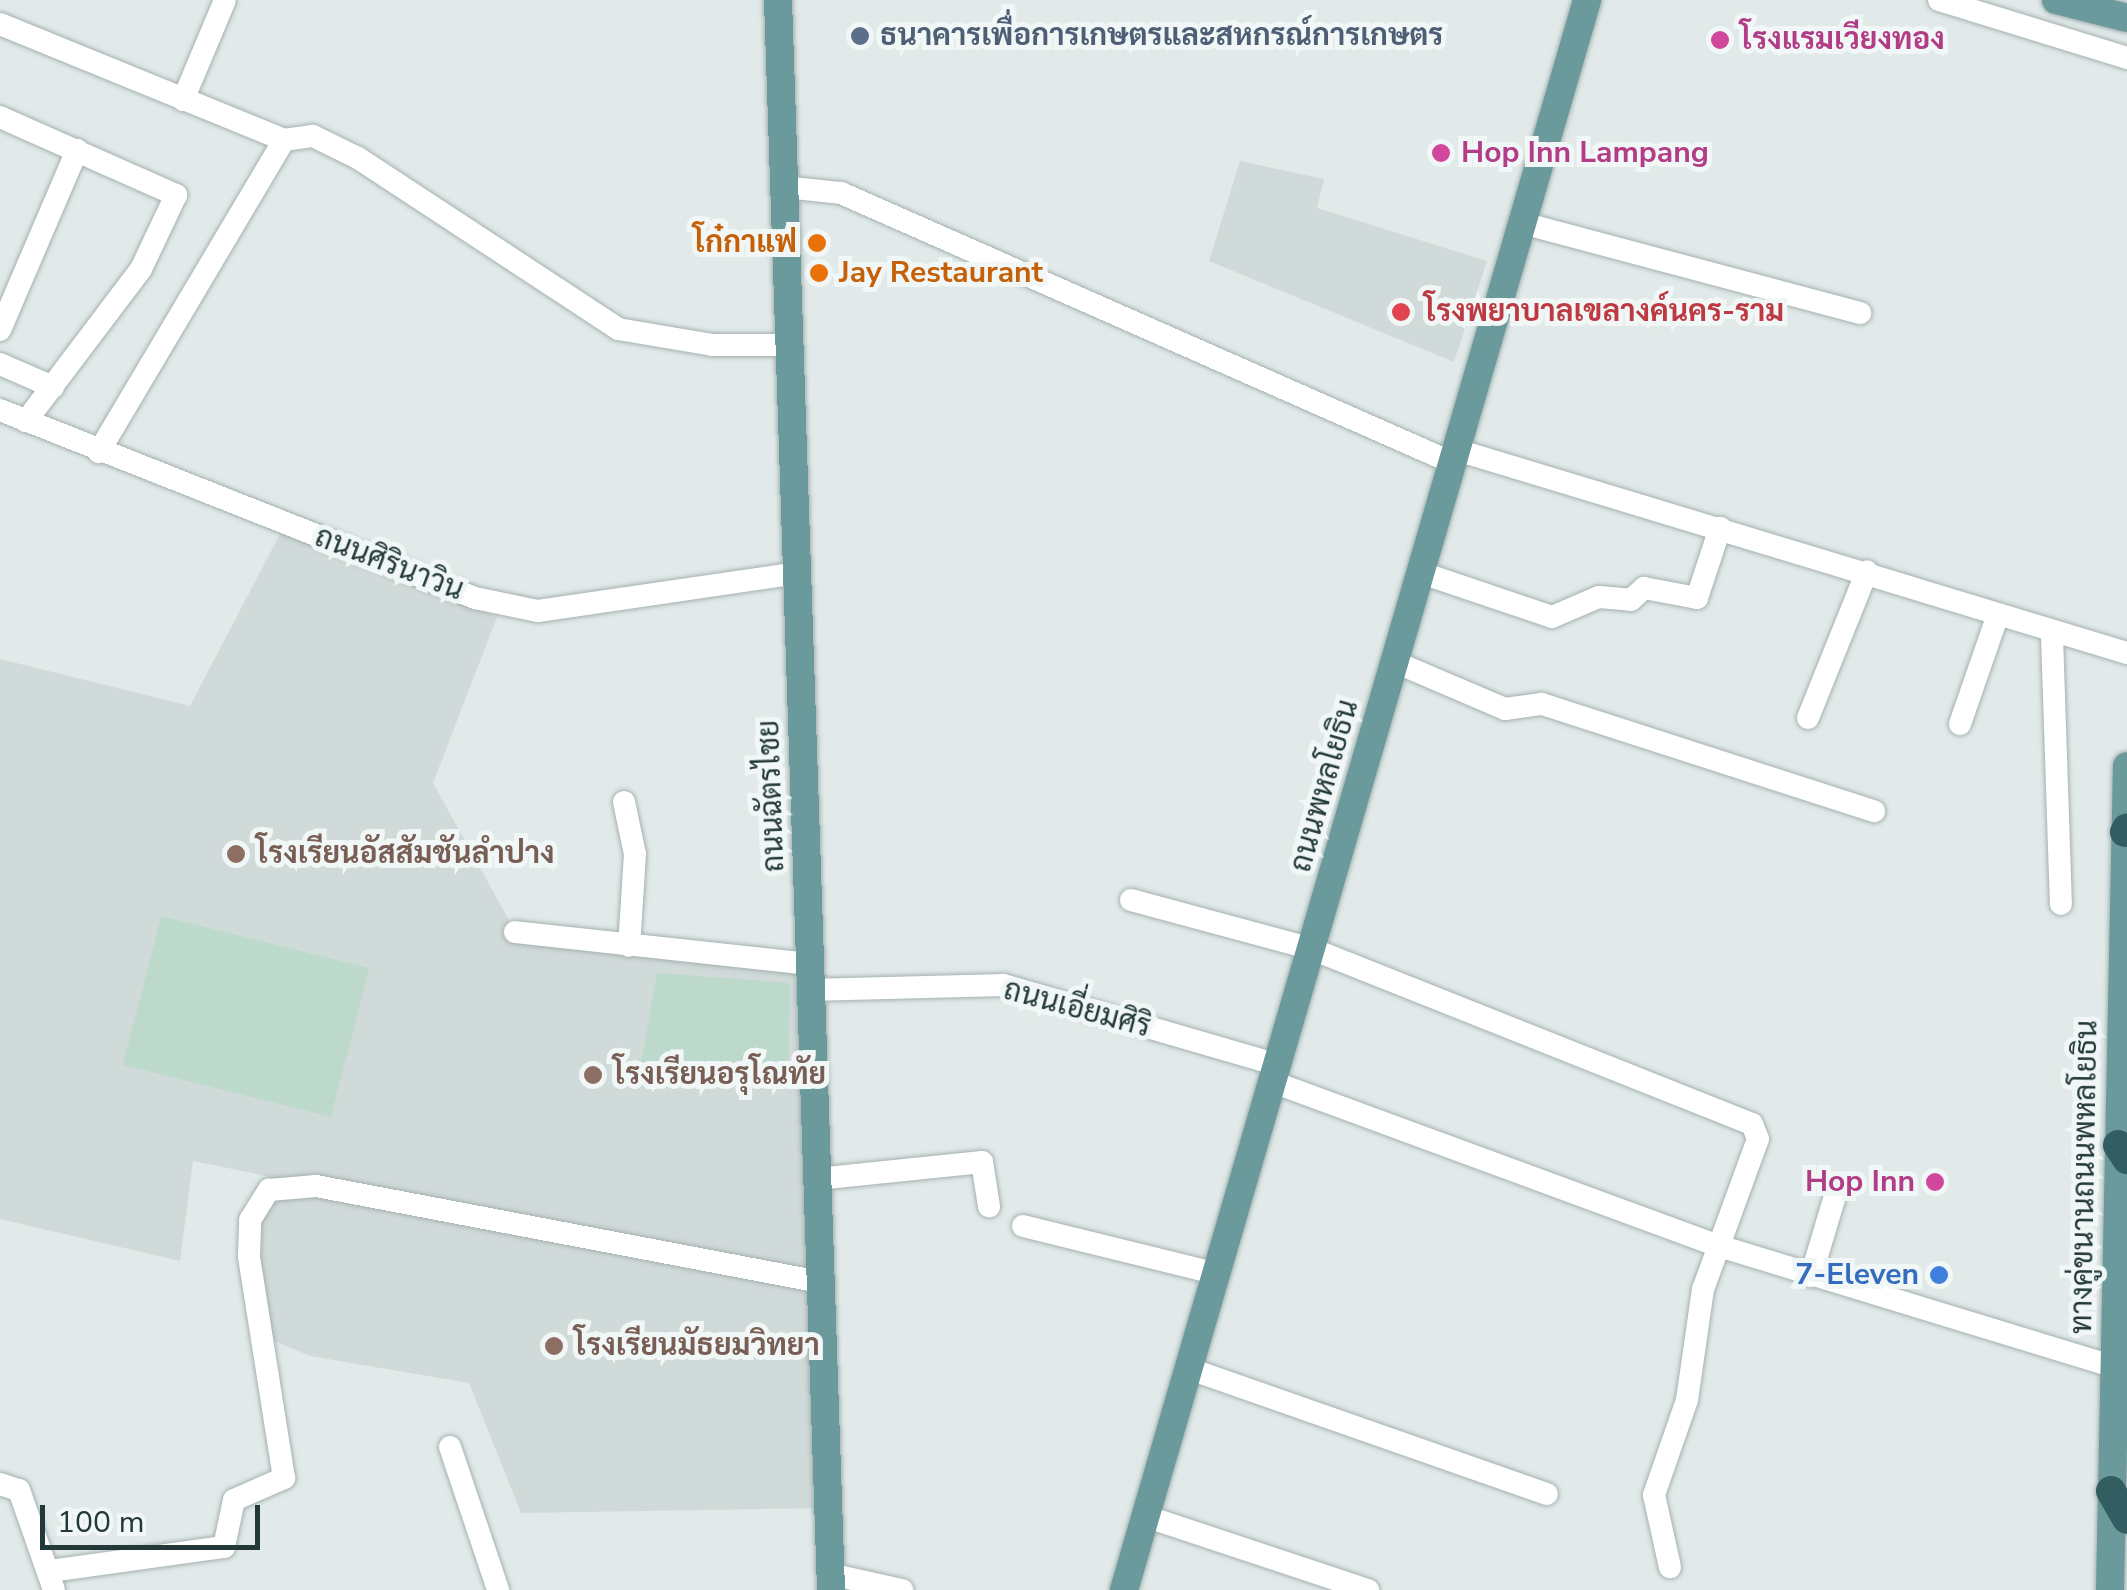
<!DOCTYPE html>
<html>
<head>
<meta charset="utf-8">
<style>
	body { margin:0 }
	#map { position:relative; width:2127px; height:1590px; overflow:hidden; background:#e1eae9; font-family:"Nunito Sans",Sarabun,sans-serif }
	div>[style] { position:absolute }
	.built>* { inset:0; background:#d0dad8 }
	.green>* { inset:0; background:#bcd9cc }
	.roads { filter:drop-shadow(0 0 2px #a4b1b1) drop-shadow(0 0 2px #a4b1b1) }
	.minor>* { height:22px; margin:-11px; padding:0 11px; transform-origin:11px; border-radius:11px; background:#fff }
	.major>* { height:28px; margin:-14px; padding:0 14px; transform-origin:14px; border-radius:14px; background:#6a9a9b }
	.highway>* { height:30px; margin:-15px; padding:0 15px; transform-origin:15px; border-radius:15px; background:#325e62 }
	.dots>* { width:28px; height:28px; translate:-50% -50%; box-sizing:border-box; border:5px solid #f1f7f6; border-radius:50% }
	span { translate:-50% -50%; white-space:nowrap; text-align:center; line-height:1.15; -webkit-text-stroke:10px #f1f7f6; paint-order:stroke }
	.service-label { font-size:30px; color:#4e5e75; font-weight:700 }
	.left { translate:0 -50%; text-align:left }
	.hotel-label { font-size:30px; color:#b23c85; font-weight:700 }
	.right { translate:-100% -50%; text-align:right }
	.food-label { font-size:30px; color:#c56008; font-weight:700 }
	.health-label { font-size:30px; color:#be3a42; font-weight:700 }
	.street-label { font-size:30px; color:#233939 }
	.education-label { font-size:30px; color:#785e54; font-weight:700 }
	.shop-label { font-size:30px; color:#366cbe; font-weight:700 }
	.scale { position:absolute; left:40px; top:1505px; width:220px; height:45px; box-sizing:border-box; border:5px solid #233939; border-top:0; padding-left:12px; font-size:30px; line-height:35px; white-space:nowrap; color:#233939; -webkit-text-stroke:8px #f1f7f6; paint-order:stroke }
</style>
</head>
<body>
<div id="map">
	<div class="built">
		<div style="clip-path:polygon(1240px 161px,1324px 179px,1317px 208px,1487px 261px,1454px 362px,1209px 261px)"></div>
		<div style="clip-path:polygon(281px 532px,497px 617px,433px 783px,515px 931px,810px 964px,828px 1508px,521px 1513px,469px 1383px,310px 1356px,262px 1336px,249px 1256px,269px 1190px,311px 1185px,193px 1161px,180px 1261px,0 1219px,0 659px,190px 706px)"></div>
	</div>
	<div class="green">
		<div style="clip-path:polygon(161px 916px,369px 968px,331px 1117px,123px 1065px)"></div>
		<div style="clip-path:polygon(657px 973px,790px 983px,788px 1082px,641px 1064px)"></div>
	</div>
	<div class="roads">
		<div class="minor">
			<div style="left:1939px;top:0;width:197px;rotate:17.1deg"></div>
			<div style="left:0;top:24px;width:307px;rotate:22.2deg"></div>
			<div style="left:284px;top:140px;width:363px;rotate:120.7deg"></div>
			<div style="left:183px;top:100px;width:108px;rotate:-67.2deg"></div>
			<div style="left:0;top:117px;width:193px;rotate:23.9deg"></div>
			<div style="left:176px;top:195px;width:82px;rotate:115.3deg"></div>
			<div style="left:141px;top:269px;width:191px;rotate:127.1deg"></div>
			<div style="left:284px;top:140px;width:29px;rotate:-8deg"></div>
			<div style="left:313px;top:136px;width:50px;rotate:26.1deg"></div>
			<div style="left:358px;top:158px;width:311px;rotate:33.3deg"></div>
			<div style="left:618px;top:329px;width:96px;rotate:9.6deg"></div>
			<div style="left:713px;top:345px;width:76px"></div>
			<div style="left:784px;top:187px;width:57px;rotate:6deg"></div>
			<div style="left:841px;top:193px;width:669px;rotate:23.81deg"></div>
			<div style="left:1522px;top:223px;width:350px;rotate:14.9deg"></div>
			<div style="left:0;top:330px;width:196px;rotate:-66.8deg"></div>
			<div style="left:0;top:364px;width:58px;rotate:23.5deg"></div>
			<div style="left:0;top:410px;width:511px;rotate:21.59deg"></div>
			<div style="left:475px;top:598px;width:64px;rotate:11.7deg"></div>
			<div style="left:538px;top:611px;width:262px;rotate:-8.3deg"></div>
			<div style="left:1457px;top:450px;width:700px;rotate:16.86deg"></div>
			<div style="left:1422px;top:573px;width:137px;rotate:18.7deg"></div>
			<div style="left:1552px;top:617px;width:51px;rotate:-23.1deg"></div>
			<div style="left:1599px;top:597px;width:32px;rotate:5deg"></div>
			<div style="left:1631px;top:600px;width:18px;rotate:-43deg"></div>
			<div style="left:1644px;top:588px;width:54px;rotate:10.7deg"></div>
			<div style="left:1697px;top:598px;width:74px;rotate:-71.8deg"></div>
			<div style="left:2052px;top:636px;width:268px;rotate:88.1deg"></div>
			<div style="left:1395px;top:662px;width:120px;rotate:23.1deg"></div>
			<div style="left:1505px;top:709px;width:37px;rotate:-8deg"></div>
			<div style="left:1542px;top:704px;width:349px;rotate:17.9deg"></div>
			<div style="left:1808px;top:718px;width:158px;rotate:-68.1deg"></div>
			<div style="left:1960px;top:724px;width:113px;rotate:-70.9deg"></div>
			<div style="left:624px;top:802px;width:53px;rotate:78.1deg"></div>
			<div style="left:635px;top:854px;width:92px;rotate:93.7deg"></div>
			<div style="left:1131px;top:900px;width:188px;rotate:15.1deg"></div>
			<div style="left:1312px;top:949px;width:474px;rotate:21.7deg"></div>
			<div style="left:1752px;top:1124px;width:16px;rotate:68deg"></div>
			<div style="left:1758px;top:1139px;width:160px;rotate:110.1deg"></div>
			<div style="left:1703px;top:1289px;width:112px;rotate:98.2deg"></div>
			<div style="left:1687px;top:1400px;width:101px;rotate:109.2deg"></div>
			<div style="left:1654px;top:1495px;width:74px;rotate:77.5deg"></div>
			<div style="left:515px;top:932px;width:297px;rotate:6.2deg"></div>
			<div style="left:811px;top:990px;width:192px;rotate:-1.5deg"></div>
			<div style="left:1003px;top:985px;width:286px;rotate:16.2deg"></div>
			<div style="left:1273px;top:1082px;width:475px;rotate:20.2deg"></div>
			<div style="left:1719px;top:1246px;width:427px;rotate:17deg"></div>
			<div style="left:817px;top:1179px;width:166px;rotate:-5.9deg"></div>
			<div style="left:982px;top:1162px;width:45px;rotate:81deg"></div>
			<div style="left:1023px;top:1226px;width:201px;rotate:13.8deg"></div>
			<div style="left:1811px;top:1276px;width:84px;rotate:-73.3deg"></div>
			<div style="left:1190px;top:1369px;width:378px;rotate:19.3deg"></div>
			<div style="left:450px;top:1447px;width:151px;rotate:71.4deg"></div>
			<div style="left:0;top:1484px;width:20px;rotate:18deg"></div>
			<div style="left:19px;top:1490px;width:106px;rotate:70.7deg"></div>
			<div style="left:1148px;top:1517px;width:232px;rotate:18.4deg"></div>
			<div style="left:50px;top:1571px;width:176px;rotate:-7.9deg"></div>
			<div style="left:224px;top:1547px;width:48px;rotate:-78deg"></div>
			<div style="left:234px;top:1500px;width:55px;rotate:-23.7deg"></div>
			<div style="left:284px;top:1478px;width:225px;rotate:-99deg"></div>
			<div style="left:249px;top:1256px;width:36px;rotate:-88deg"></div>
			<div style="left:250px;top:1220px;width:36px;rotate:-58deg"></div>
			<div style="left:269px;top:1190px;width:47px;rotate:-4.9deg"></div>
			<div style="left:316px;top:1186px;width:513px;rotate:10.78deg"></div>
			<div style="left:830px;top:1574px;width:74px;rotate:12.5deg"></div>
		</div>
		<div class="major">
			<div style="left:778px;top:0;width:1591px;rotate:88.09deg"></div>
			<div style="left:2056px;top:0;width:73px;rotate:14.2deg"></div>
			<div style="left:1124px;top:1590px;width:1656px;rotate:-73.76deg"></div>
			<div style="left:2110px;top:1590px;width:824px;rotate:-88.82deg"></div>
		</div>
		<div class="highway">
			<div style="left:2125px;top:832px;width:4px;rotate:-63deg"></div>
			<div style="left:2118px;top:1145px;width:17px;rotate:57deg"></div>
			<div style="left:2111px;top:1491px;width:32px;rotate:60deg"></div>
		</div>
	</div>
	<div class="dots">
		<div style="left:860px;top:36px;background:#5c6f8a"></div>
		<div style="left:1720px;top:40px;background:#d1479c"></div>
		<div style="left:1441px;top:153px;background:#d1479c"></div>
		<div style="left:817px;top:243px;background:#e8710a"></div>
		<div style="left:819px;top:273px;background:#e8710a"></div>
		<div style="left:1401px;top:312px;background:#e0444e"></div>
		<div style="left:236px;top:854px;background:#8d6e63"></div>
		<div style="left:593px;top:1075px;background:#8d6e63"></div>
		<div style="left:1935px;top:1182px;background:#d1479c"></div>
		<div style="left:1939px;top:1275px;background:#3f7fe0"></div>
		<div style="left:554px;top:1346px;background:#8d6e63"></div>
	</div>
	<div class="service-label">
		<span class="left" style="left:880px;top:36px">ธนาคารเพื่อการเกษตรและสหกรณ์การเกษตร</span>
	</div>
	<div class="hotel-label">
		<span class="left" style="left:1740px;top:40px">โรงแรมเวียงทอง</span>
		<span class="left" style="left:1461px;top:153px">Hop Inn Lampang</span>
		<span class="right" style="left:1915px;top:1182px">Hop Inn</span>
	</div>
	<div class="food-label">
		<span class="right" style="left:797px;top:243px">โก๋กาแฟ</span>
		<span class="left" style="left:839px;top:273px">Jay Restaurant</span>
	</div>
	<div class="health-label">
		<span class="left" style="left:1424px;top:312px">โรงพยาบาลเขลางค์นคร-ราม</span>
	</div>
	<div class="street-label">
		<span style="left:389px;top:564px;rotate:21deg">ถนนศิรินาวิน</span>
		<span style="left:1325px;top:786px;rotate:-74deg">ถนนพหลโยธิน</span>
		<span style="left:772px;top:796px;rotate:-92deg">ถนนฉัตรไชย</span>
		<span style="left:1077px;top:1009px;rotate:15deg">ถนนเอี่ยมศิริ</span>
		<span style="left:2085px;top:1177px;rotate:-89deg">ทางคู่ขนานถนนพหลโยธิน</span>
	</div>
	<div class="education-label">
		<span class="left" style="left:256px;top:854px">โรงเรียนอัสสัมชันลำปาง</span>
		<span class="left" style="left:613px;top:1075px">โรงเรียนอรุโณทัย</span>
		<span class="left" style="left:574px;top:1346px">โรงเรียนมัธยมวิทยา</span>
	</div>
	<div class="shop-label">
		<span class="right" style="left:1919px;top:1275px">7-Eleven</span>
	</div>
	<div class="scale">100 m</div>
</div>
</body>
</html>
